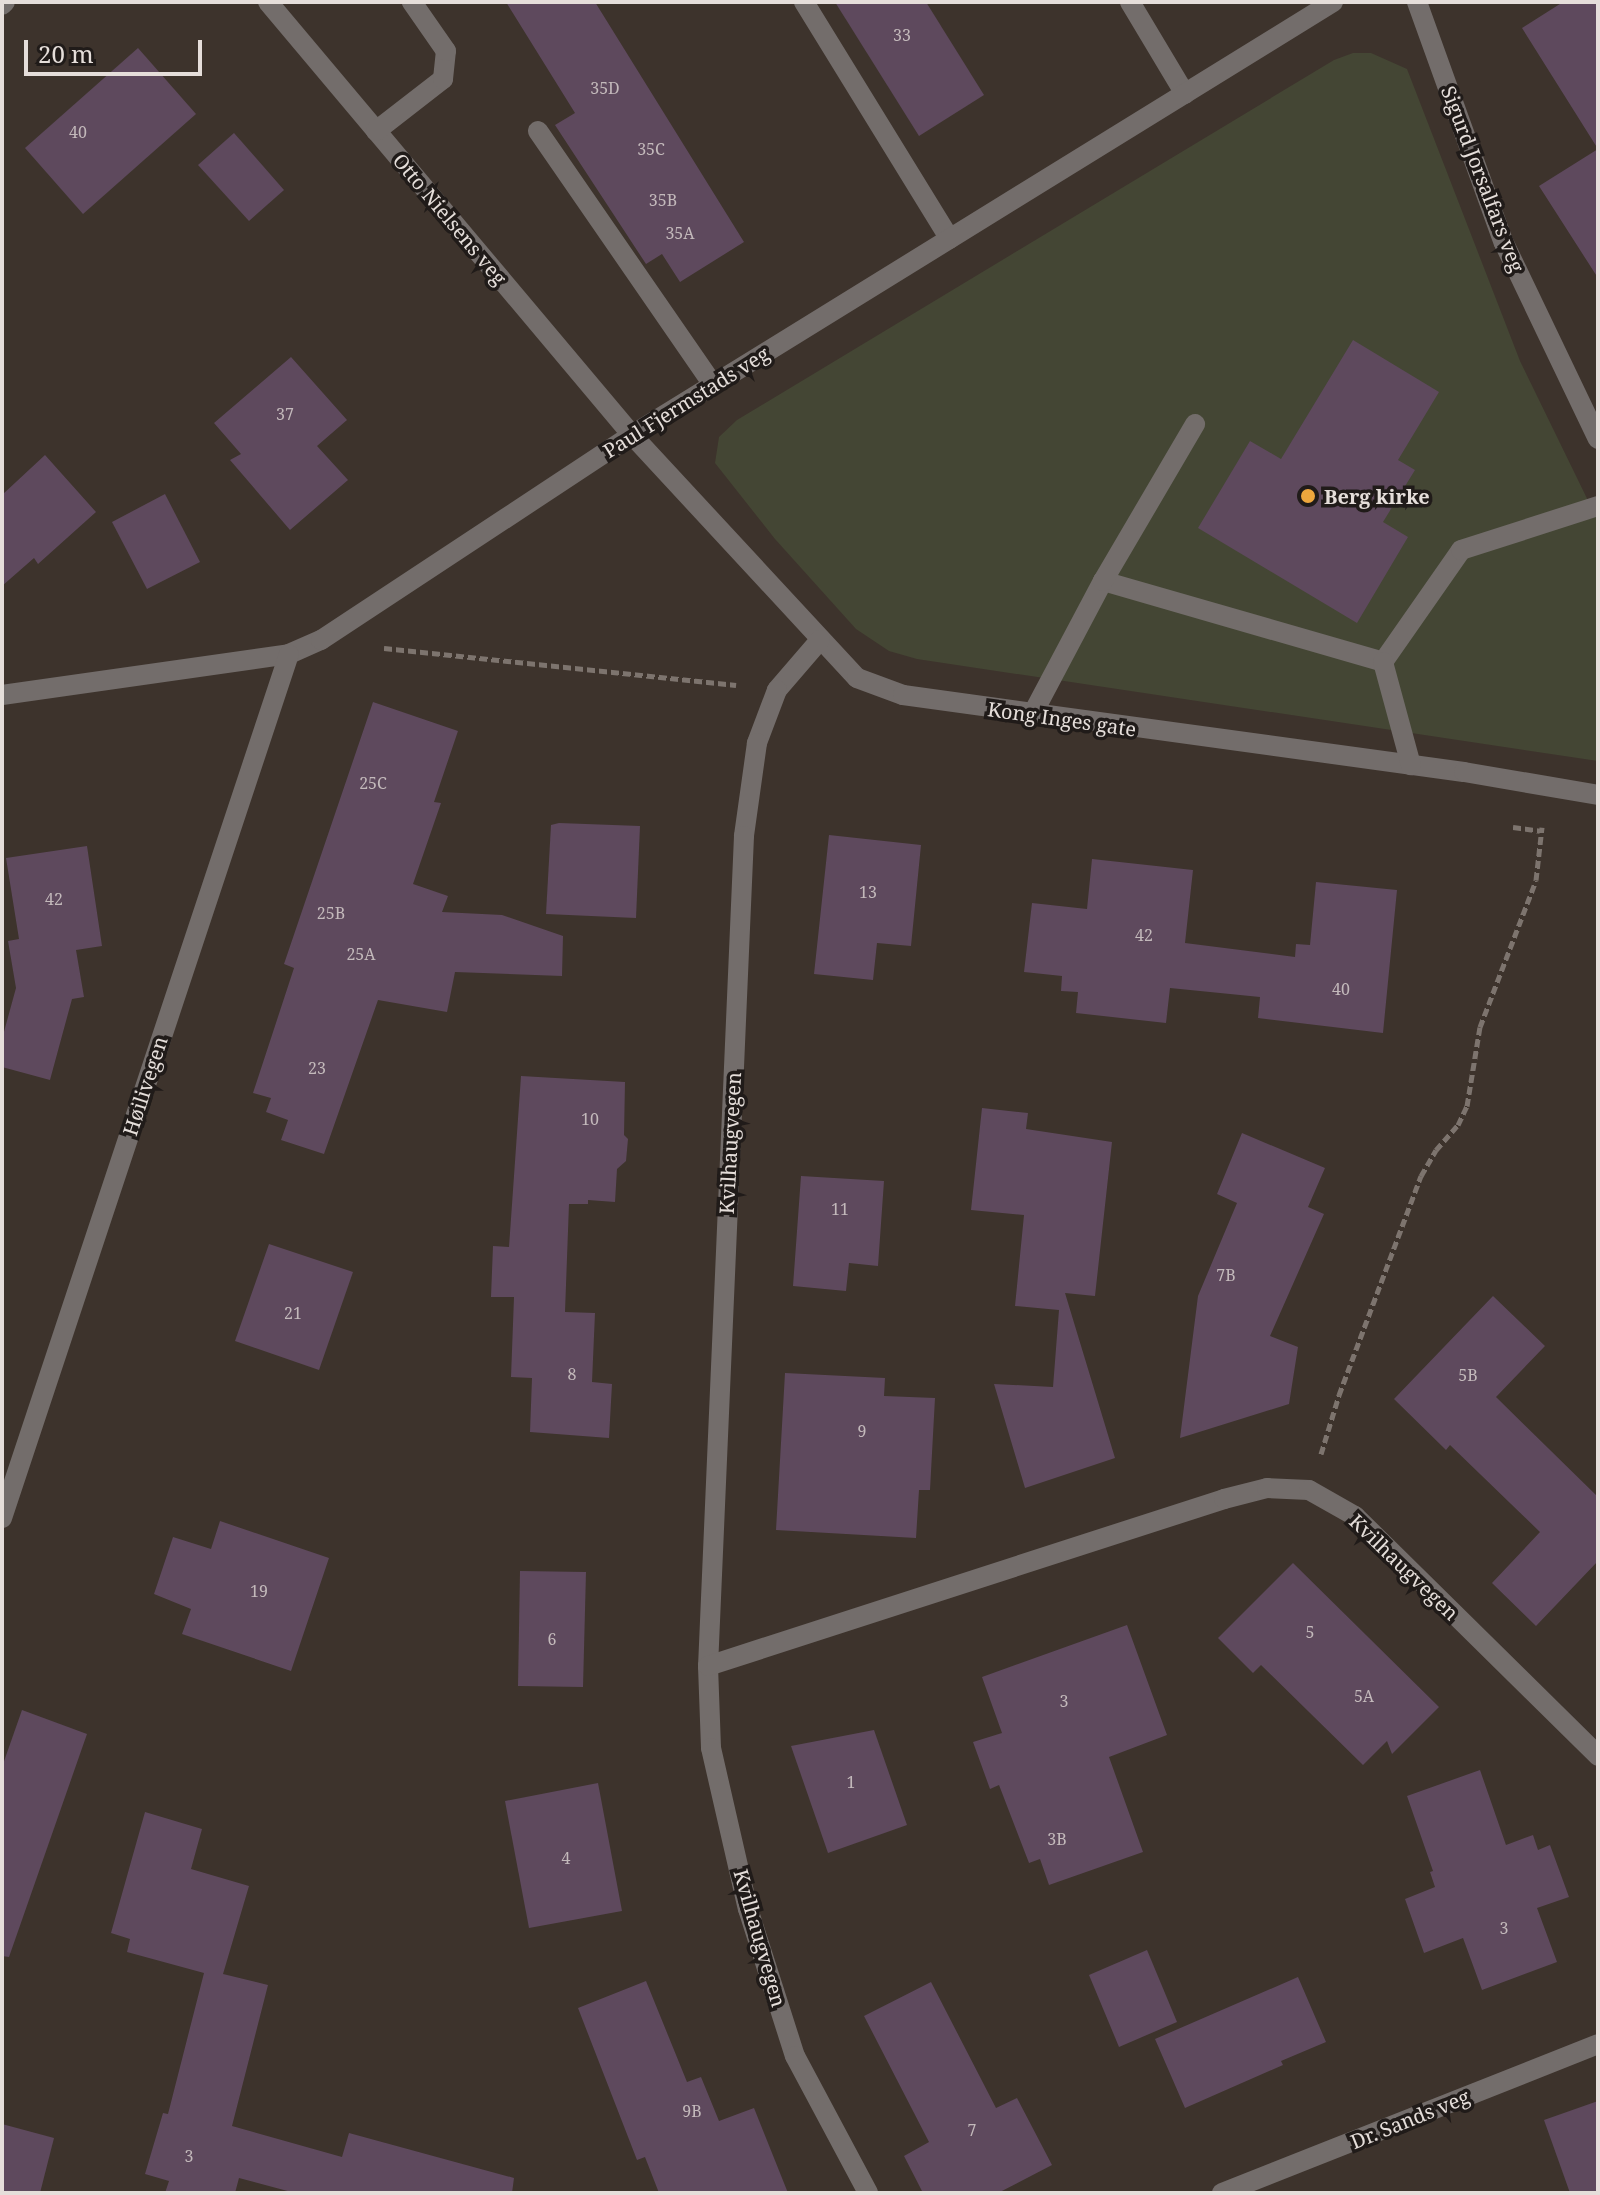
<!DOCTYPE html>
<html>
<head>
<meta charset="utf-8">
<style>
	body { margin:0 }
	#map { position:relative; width:1600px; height:2195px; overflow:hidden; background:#3d332c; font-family:"Noto Serif",serif }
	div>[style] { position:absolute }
	.green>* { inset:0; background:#444634 }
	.building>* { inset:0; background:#5e495d }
	.path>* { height:5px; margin-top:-2.5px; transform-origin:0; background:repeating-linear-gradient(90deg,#7d746e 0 8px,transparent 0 12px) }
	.minor>* { height:20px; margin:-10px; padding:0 10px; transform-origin:10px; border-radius:10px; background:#736d6b }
	.dots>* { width:22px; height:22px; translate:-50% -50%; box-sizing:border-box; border:4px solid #201b19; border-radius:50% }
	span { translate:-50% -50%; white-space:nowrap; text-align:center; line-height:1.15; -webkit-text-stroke:7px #201b19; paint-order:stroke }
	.number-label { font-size:16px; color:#c3b9bb }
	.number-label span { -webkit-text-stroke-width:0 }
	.street-label { font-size:20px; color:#e5deda }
	.poi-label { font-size:20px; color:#e5deda; font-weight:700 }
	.left { translate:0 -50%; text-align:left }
	.frame { position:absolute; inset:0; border:4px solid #e5deda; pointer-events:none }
	.scale { position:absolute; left:24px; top:40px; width:178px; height:36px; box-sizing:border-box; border:4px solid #e5deda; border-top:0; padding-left:10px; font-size:24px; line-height:28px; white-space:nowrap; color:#e5deda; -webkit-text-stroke:6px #201b19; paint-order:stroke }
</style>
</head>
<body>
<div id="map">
	<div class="green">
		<div style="clip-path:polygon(1353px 53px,1371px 53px,1407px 69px,1520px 361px,1598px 521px,1598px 761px,917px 659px,889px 651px,856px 629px,775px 539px,715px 463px,719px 437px,737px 420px,1334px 60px)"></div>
	</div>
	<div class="building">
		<div style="clip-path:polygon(506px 2px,595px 2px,744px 242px,680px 282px,662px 254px,646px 264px,555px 125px,575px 113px)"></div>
		<div style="clip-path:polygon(835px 2px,926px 2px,984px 95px,919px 136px)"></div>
		<div style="clip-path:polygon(1563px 2px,1598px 2px,1598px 278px,1539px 186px,1598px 149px,1522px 28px)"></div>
		<div style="clip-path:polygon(138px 48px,196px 114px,83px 214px,25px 148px)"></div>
		<div style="clip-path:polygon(234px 133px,284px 190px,249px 221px,198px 165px)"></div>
		<div style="clip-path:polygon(1353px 340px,1439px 392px,1398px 460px,1415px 470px,1383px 522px,1408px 537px,1357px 623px,1198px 528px,1250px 441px,1281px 459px)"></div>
		<div style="clip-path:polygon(291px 357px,347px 420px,317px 446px,348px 480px,290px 530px,230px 460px,241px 454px,214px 423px)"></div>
		<div style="clip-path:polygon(45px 455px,96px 512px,38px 564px,34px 558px,2px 586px,2px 495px)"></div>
		<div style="clip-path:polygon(165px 494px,200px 562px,147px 589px,112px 522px)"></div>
		<div style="clip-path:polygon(373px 702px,458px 731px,434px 802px,441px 803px,413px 884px,448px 896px,442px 912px,502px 915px,563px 936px,562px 976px,455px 972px,447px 1012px,378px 1000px,324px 1154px,281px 1140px,288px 1120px,266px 1112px,271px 1098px,253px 1093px,294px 968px,284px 964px)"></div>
		<div style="clip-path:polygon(559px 823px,640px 826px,636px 918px,546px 914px,551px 825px)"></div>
		<div style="clip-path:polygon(829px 835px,921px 845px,911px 946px,877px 943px,873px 980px,814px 974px)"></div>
		<div style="clip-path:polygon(87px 846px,102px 946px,76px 950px,84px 997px,72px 999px,50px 1080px,2px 1067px,2px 1039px,16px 988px,8px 941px,19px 939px,6px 858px)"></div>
		<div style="clip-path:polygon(1092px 859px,1193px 870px,1185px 943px,1295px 957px,1296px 944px,1310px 945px,1316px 882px,1397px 890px,1383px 1033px,1258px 1018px,1260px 997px,1170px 988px,1166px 1023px,1076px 1013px,1078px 992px,1061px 991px,1062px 976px,1024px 972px,1032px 903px,1087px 909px)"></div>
		<div style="clip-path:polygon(521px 1076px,625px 1082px,624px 1135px,628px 1139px,626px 1161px,617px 1169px,615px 1202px,588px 1200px,588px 1204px,569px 1204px,565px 1312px,595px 1313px,592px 1382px,612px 1384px,609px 1438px,530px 1432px,532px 1378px,511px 1377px,514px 1297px,491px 1297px,493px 1246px,509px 1247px)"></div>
		<div style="clip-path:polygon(982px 1108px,1028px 1113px,1026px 1129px,1112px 1142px,1095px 1296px,1065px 1293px,1115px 1458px,1025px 1488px,994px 1384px,1053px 1387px,1059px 1310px,1015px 1306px,1024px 1215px,971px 1210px)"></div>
		<div style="clip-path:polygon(1242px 1133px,1325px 1168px,1308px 1207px,1324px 1214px,1270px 1336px,1298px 1347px,1289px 1404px,1180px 1438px,1198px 1296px,1237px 1203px,1217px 1194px)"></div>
		<div style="clip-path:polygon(801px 1176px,884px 1181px,878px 1266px,849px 1263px,846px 1291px,793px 1286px)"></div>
		<div style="clip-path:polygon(269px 1244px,353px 1272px,319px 1370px,235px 1341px)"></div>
		<div style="clip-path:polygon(1493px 1296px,1545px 1346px,1496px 1397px,1598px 1497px,1598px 1561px,1536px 1626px,1492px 1583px,1540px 1532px,1450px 1445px,1446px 1450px,1394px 1399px)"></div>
		<div style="clip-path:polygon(785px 1373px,885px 1378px,884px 1396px,935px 1398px,930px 1490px,919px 1490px,916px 1538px,776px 1530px)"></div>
		<div style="clip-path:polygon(220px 1521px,329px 1558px,291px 1671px,182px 1634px,191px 1609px,154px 1594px,173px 1537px,211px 1549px)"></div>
		<div style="clip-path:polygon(1293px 1563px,1439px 1707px,1392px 1754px,1387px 1741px,1363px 1765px,1261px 1665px,1253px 1673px,1218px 1638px)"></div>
		<div style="clip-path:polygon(520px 1571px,586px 1572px,583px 1687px,518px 1686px)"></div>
		<div style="clip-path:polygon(1127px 1625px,1167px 1735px,1109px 1757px,1143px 1852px,1049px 1885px,1040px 1859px,1029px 1863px,999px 1785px,990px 1789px,973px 1742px,1002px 1733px,982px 1677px)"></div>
		<div style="clip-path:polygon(22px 1710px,87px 1734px,9px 1957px,2px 1956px,2px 1767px)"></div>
		<div style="clip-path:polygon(874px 1730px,907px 1825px,828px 1853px,791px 1746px)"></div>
		<div style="clip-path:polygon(1480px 1770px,1506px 1845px,1533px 1835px,1538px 1850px,1550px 1845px,1569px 1897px,1537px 1908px,1557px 1962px,1482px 1990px,1463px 1938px,1424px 1953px,1405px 1899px,1435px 1887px,1430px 1872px,1433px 1871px,1407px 1796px)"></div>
		<div style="clip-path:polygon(598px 1783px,622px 1911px,529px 1928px,505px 1801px)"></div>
		<div style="clip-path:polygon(145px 1812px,202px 1829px,191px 1869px,249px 1886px,223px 1974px,268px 1985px,232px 2126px,342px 2157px,349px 2133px,514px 2178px,512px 2193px,295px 2193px,239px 2178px,235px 2193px,165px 2193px,169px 2181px,145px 2174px,163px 2113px,168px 2114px,204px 1973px,127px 1952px,130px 1939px,111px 1933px)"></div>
		<div style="clip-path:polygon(1147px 1950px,1177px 2022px,1119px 2047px,1089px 1975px)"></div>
		<div style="clip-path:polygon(1298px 1977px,1326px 2042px,1281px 2061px,1283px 2065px,1185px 2108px,1155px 2039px)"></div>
		<div style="clip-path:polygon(646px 1981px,687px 2082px,701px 2077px,719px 2121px,754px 2108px,788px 2193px,659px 2193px,645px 2157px,637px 2160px,578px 2008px)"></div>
		<div style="clip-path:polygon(931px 1982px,996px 2108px,1017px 2098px,1052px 2165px,998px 2193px,923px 2193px,904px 2156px,929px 2142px,864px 2016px)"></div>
		<div style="clip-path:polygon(1598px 2101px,1598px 2193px,1570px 2193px,1544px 2120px)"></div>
		<div style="clip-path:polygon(2px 2124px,54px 2138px,40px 2193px,2px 2193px)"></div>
	</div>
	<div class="path">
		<div style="left:384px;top:648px;width:354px;rotate:6deg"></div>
		<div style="left:1513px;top:827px;width:27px;rotate:8deg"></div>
		<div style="left:1321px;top:1454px;width:62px;rotate:-73deg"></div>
		<div style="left:1339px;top:1395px;width:234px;rotate:-69.5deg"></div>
		<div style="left:1421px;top:1176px;width:30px;rotate:-60deg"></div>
		<div style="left:1436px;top:1150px;width:33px;rotate:-49deg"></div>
		<div style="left:1458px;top:1125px;width:21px;rotate:-65deg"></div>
		<div style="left:1467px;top:1106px;width:80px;rotate:-80.7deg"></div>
		<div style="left:1480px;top:1027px;width:157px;rotate:-69.1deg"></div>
		<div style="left:1536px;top:880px;width:53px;rotate:-83.5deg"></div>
	</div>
	<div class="minor">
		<div style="left:268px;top:2px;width:566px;rotate:49.95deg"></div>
		<div style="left:632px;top:435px;width:331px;rotate:47.2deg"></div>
		<div style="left:857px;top:678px;width:49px;rotate:20.3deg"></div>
		<div style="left:903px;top:695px;width:566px;rotate:7.82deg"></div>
		<div style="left:1464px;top:772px;width:136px;rotate:9.7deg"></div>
		<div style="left:804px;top:2px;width:278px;rotate:58.4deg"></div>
		<div style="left:1130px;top:2px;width:107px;rotate:59.1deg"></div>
		<div style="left:1417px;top:2px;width:256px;rotate:70.2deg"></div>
		<div style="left:1504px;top:243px;width:217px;rotate:64.4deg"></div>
		<div style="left:2px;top:5px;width:4px;rotate:-45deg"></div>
		<div style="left:376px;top:131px;width:85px;rotate:-37.8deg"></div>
		<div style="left:443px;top:79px;width:28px;rotate:-84deg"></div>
		<div style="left:446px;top:51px;width:60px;rotate:-124.8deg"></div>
		<div style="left:538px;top:131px;width:308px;rotate:55.4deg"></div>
		<div style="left:1103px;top:581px;width:291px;rotate:16.1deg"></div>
		<div style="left:1383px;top:662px;width:136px;rotate:-55.1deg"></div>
		<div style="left:1461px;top:550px;width:144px;rotate:-17.8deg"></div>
		<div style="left:820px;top:640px;width:66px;rotate:130.7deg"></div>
		<div style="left:777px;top:690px;width:57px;rotate:110.7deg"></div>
		<div style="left:757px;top:743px;width:94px;rotate:98deg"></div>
		<div style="left:744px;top:836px;width:831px;rotate:92.48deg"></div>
		<div style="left:708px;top:1666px;width:82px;rotate:87.9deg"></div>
		<div style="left:711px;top:1748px;width:165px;rotate:77.1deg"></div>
		<div style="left:748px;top:1909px;width:154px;rotate:72.3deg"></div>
		<div style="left:795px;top:2056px;width:155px;rotate:61.9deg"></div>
		<div style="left:1383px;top:662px;width:107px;rotate:74.8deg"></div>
		<div style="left:2px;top:695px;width:290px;rotate:-8.1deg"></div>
		<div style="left:289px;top:654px;width:35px;rotate:-24deg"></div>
		<div style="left:321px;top:640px;width:372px;rotate:-33.4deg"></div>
		<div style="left:632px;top:435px;width:824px;rotate:-31.7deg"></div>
		<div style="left:1032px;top:715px;width:152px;rotate:-62.1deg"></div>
		<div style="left:1103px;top:581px;width:182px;rotate:-59.6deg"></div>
		<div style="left:2px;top:1518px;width:910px;rotate:-71.62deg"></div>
		<div style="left:708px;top:1666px;width:542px;rotate:-17.93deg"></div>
		<div style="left:1224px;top:1499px;width:44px;rotate:-14.3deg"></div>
		<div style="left:1267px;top:1488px;width:42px;rotate:2.7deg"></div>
		<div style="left:1309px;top:1490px;width:53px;rotate:29.5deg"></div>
		<div style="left:1355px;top:1516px;width:342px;rotate:44.6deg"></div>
		<div style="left:1222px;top:2193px;width:404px;rotate:-21.6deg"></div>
	</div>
	<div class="dots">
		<div style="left:1308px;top:496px;background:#eea73d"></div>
	</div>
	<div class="number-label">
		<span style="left:902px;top:35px">33</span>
		<span style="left:605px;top:88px">35D</span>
		<span style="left:78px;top:132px">40</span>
		<span style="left:651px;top:149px">35C</span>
		<span style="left:663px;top:200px">35B</span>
		<span style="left:680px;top:233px">35A</span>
		<span style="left:285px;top:414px">37</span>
		<span style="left:373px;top:783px">25C</span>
		<span style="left:868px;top:892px">13</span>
		<span style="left:54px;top:899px">42</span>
		<span style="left:331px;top:913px">25B</span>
		<span style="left:1144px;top:935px">42</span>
		<span style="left:361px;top:954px">25A</span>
		<span style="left:1341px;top:989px">40</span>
		<span style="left:317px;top:1068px">23</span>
		<span style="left:590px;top:1119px">10</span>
		<span style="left:840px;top:1209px">11</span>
		<span style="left:1226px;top:1275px">7B</span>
		<span style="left:293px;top:1313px">21</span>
		<span style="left:572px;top:1374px">8</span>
		<span style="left:1468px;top:1375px">5B</span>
		<span style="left:862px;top:1431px">9</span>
		<span style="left:259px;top:1591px">19</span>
		<span style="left:1310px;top:1632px">5</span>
		<span style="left:552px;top:1639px">6</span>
		<span style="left:1364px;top:1696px">5A</span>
		<span style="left:1064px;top:1701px">3</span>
		<span style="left:851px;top:1782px">1</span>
		<span style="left:1057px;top:1839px">3B</span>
		<span style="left:566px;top:1858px">4</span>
		<span style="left:1504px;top:1928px">3</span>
		<span style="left:692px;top:2111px">9B</span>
		<span style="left:972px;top:2130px">7</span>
		<span style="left:189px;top:2156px">3</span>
	</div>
	<div class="street-label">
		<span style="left:1483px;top:179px;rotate:69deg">Sigurd Jorsalfars veg</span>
		<span style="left:450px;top:219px;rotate:50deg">Otto Nielsens veg</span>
		<span style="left:686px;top:402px;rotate:-32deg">Paul Fjermstads veg</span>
		<span style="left:1062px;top:719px;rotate:8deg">Kong Inges gate</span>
		<span style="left:145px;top:1086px;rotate:-72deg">Høilivegen</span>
		<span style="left:730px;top:1143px;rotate:-87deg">Kvilhaugvegen</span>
		<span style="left:1404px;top:1567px;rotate:44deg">Kvilhaugvegen</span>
		<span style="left:760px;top:1938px;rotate:74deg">Kvilhaugvegen</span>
		<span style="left:1410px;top:2119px;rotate:-22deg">Dr. Sands veg</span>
	</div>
	<div class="poi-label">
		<span class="left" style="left:1324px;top:496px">Berg kirke</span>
	</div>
	<div class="frame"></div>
	<div class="scale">20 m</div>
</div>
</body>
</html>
